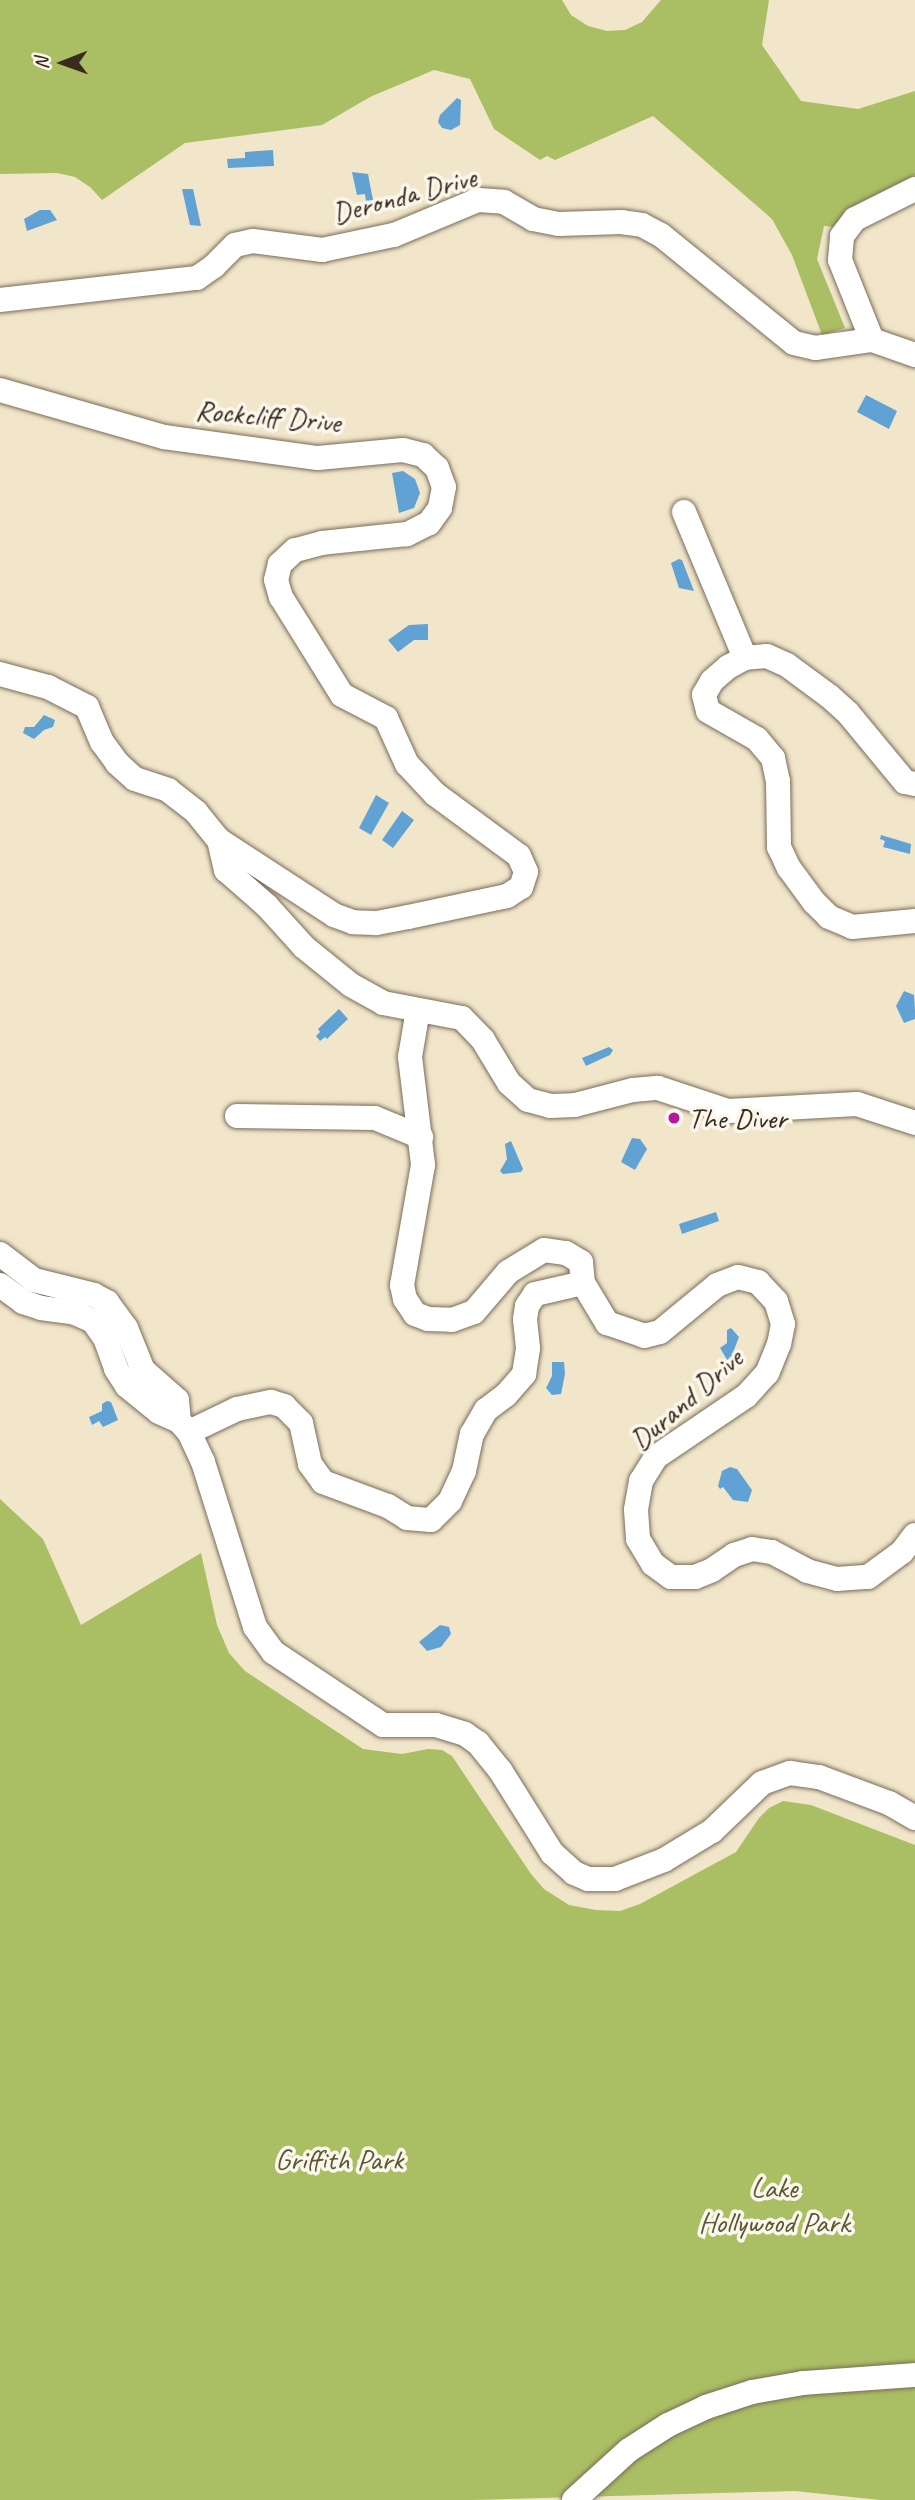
<!DOCTYPE html>
<html>
<head>
<meta charset="utf-8">
<style>
	body { margin:0 }
	#map { position:relative; width:915px; height:2500px; overflow:hidden; background:#f1e6ca; font-family:Caveat,sans-serif }
	div>[style] { position:absolute }
	.green>* { inset:0; background:#aabf63 }
	.water>* { inset:0; background:#60a2d3 }
	.roads { filter:drop-shadow(0 0 2px #7b6c5a) drop-shadow(0 0 2px #7b6c5a) }
	.minor>* { height:24px; margin:-12px; padding:0 12px; transform-origin:12px; border-radius:12px; background:#fff }
	.dots>* { width:19px; height:19px; translate:-50% -50%; box-sizing:border-box; border:4px solid #fbf7ec; border-radius:50% }
	span { translate:-50% -50%; white-space:nowrap; text-align:center; line-height:1.15; -webkit-text-stroke:7px #fbf7ec; paint-order:stroke }
	.street-label { font-size:30px; color:#3b2a1e }
	.poi-label { font-size:30px; color:#3b2a1e }
	.left { translate:0 -50%; text-align:left }
	.park-label { font-size:30px; color:#5c5733 }
	.north { position:absolute; left:28px; top:28px; width:70px; height:70px; -webkit-text-stroke:5px #fbf7ec; paint-order:stroke; rotate:269deg; font-size:19px; font-weight:700; line-height:28px; text-align:center; color:#3b2a1e }
	.north::after { content:''; display:block; margin:auto; width:24px; height:32px; background:#3b2a1e; clip-path:polygon(50% 0,100% 100%,50% 72%,0 100%) }
</style>
</head>
<body>
<div id="map">
	<div class="green">
		<div style="clip-path:polygon(0 0,562px 0,571px 15px,588px 26px,607px 31px,625px 30px,642px 22px,661px 0,769px 0,762px 45px,801px 101px,858px 109px,915px 91px,915px 175px,843px 214px,834px 227px,824px 226px,817px 259px,845px 328px,822px 335px,792px 255px,772px 219px,653px 116px,555px 160px,547px 156px,540px 160px,494px 129px,470px 79px,434px 70px,370px 97px,322px 125px,185px 143px,102px 200px,90px 187px,75px 177px,57px 173px,0 174px)"></div>
		<div style="clip-path:polygon(0 1499px,43px 1539px,81px 1625px,201px 1553px,217px 1625px,229px 1653px,245px 1671px,363px 1749px,402px 1754px,428px 1749px,442px 1750px,452px 1756px,531px 1874px,544px 1889px,569px 1905px,596px 1910px,620px 1911px,640px 1904px,736px 1852px,759px 1818px,769px 1808px,783px 1801px,811px 1805px,915px 1845px,915px 2500px,880px 2500px,795px 2491px,473px 2500px,0 2500px)"></div>
	</div>
	<div class="water">
		<div style="clip-path:polygon(457px 98px,461px 100px,460px 125px,451px 130px,442px 128px,438px 122px,440px 115px)"></div>
		<div style="clip-path:polygon(273px 150px,274px 166px,228px 168px,227px 159px,245px 158px,245px 152px)"></div>
		<div style="clip-path:polygon(352px 172px,368px 174px,373px 200px,366px 201px,365px 194px,357px 195px)"></div>
		<div style="clip-path:polygon(182px 189px,193px 189px,201px 226px,190px 225px)"></div>
		<div style="clip-path:polygon(40px 210px,50px 210px,57px 220px,27px 231px,24px 219px)"></div>
		<div style="clip-path:polygon(866px 395px,897px 411px,889px 429px,857px 412px)"></div>
		<div style="clip-path:polygon(403px 471px,415px 479px,420px 493px,414px 508px,399px 513px,392px 473px)"></div>
		<div style="clip-path:polygon(679px 559px,682px 560px,694px 591px,679px 588px,671px 563px)"></div>
		<div style="clip-path:polygon(428px 624px,428px 640px,414px 640px,398px 652px,388px 640px,409px 625px)"></div>
		<div style="clip-path:polygon(44px 715px,55px 720px,53px 727px,44px 730px,34px 739px,23px 733px,25px 727px,34px 727px)"></div>
		<div style="clip-path:polygon(376px 795px,389px 803px,371px 835px,359px 828px)"></div>
		<div style="clip-path:polygon(402px 811px,414px 820px,393px 848px,382px 840px)"></div>
		<div style="clip-path:polygon(881px 835px,911px 844px,910px 854px,883px 847px,885px 841px,880px 839px)"></div>
		<div style="clip-path:polygon(904px 991px,914px 995px,915px 1011px,915px 1019px,904px 1023px,896px 1006px)"></div>
		<div style="clip-path:polygon(339px 1009px,348px 1019px,327px 1039px,325px 1037px,320px 1041px,316px 1036px,320px 1032px,318px 1029px)"></div>
		<div style="clip-path:polygon(609px 1047px,613px 1050px,610px 1055px,586px 1066px,582px 1058px)"></div>
		<div style="clip-path:polygon(632px 1138px,640px 1139px,647px 1149px,635px 1170px,621px 1162px)"></div>
		<div style="clip-path:polygon(511px 1141px,523px 1169px,521px 1172px,503px 1174px,500px 1171px,507px 1159px,505px 1144px)"></div>
		<div style="clip-path:polygon(716px 1212px,719px 1221px,682px 1234px,679px 1224px)"></div>
		<div style="clip-path:polygon(731px 1328px,739px 1337px,729px 1363px,720px 1348px,727px 1343px,727px 1330px)"></div>
		<div style="clip-path:polygon(552px 1362px,564px 1362px,565px 1374px,561px 1394px,552px 1395px,546px 1388px,552px 1376px)"></div>
		<div style="clip-path:polygon(107px 1401px,111px 1402px,118px 1420px,103px 1427px,99px 1421px,92px 1425px,89px 1417px,102px 1411px,102px 1404px)"></div>
		<div style="clip-path:polygon(730px 1467px,737px 1469px,752px 1490px,748px 1502px,733px 1500px,723px 1487px,720px 1489px,718px 1486px,722px 1471px)"></div>
		<div style="clip-path:polygon(440px 1625px,449px 1627px,451px 1634px,441px 1647px,427px 1651px,419px 1642px)"></div>
	</div>
	<div class="roads">
		<div class="minor">
			<div style="left:0;top:300px;width:198px;rotate:-6.4deg"></div>
			<div style="left:197px;top:278px;width:21px;rotate:-35deg"></div>
			<div style="left:214px;top:266px;width:30px;rotate:-45deg"></div>
			<div style="left:235px;top:245px;width:18px;rotate:-13deg"></div>
			<div style="left:253px;top:241px;width:70px;rotate:7.4deg"></div>
			<div style="left:322px;top:250px;width:74px;rotate:-11.8deg"></div>
			<div style="left:394px;top:235px;width:91px;rotate:-22.6deg"></div>
			<div style="left:478px;top:200px;width:26px;rotate:4deg"></div>
			<div style="left:504px;top:202px;width:34px;rotate:30deg"></div>
			<div style="left:533px;top:219px;width:26px;rotate:11deg"></div>
			<div style="left:559px;top:224px;width:62px;rotate:-1.8deg"></div>
			<div style="left:621px;top:222px;width:21px;rotate:8deg"></div>
			<div style="left:642px;top:225px;width:21px;rotate:28deg"></div>
			<div style="left:661px;top:235px;width:171px;rotate:39.1deg"></div>
			<div style="left:794px;top:343px;width:22px;rotate:13deg"></div>
			<div style="left:815px;top:348px;width:58px;rotate:-8deg"></div>
			<div style="left:872px;top:340px;width:46px;rotate:19.2deg"></div>
			<div style="left:872px;top:340px;width:86px;rotate:-111.8deg"></div>
			<div style="left:840px;top:260px;width:24px;rotate:-85deg"></div>
			<div style="left:842px;top:236px;width:21px;rotate:-53deg"></div>
			<div style="left:855px;top:219px;width:67px;rotate:-26.6deg"></div>
			<div style="left:0;top:390px;width:171px;rotate:16deg"></div>
			<div style="left:164px;top:437px;width:155px;rotate:7.8deg"></div>
			<div style="left:318px;top:458px;width:85px;rotate:-5.4deg"></div>
			<div style="left:403px;top:450px;width:21px;rotate:14deg"></div>
			<div style="left:423px;top:455px;width:19px;rotate:43deg"></div>
			<div style="left:437px;top:468px;width:20px;rotate:70deg"></div>
			<div style="left:444px;top:487px;width:21px;rotate:101deg"></div>
			<div style="left:440px;top:508px;width:19px;rotate:126deg"></div>
			<div style="left:429px;top:523px;width:25px;rotate:153deg"></div>
			<div style="left:407px;top:534px;width:85px;rotate:174deg"></div>
			<div style="left:322px;top:543px;width:28px;rotate:165deg"></div>
			<div style="left:295px;top:550px;width:21px;rotate:137deg"></div>
			<div style="left:280px;top:564px;width:16px;rotate:104deg"></div>
			<div style="left:276px;top:580px;width:18px;rotate:74deg"></div>
			<div style="left:281px;top:597px;width:115px;rotate:58.1deg"></div>
			<div style="left:342px;top:695px;width:50px;rotate:27.6deg"></div>
			<div style="left:386px;top:718px;width:51px;rotate:65.5deg"></div>
			<div style="left:407px;top:764px;width:41px;rotate:47deg"></div>
			<div style="left:435px;top:794px;width:104px;rotate:36.4deg"></div>
			<div style="left:519px;top:856px;width:17px;rotate:66deg"></div>
			<div style="left:526px;top:872px;width:16px;rotate:108deg"></div>
			<div style="left:521px;top:887px;width:17px;rotate:147deg"></div>
			<div style="left:507px;top:896px;width:101px;rotate:168deg"></div>
			<div style="left:408px;top:917px;width:33px;rotate:169deg"></div>
			<div style="left:376px;top:923px;width:23px;rotate:-178deg"></div>
			<div style="left:353px;top:922px;width:20px;rotate:-160deg"></div>
			<div style="left:334px;top:915px;width:137px;rotate:-146.9deg"></div>
			<div style="left:684px;top:512px;width:158px;rotate:67.3deg"></div>
			<div style="left:0;top:674px;width:50px;rotate:15.2deg"></div>
			<div style="left:48px;top:687px;width:44px;rotate:27.1deg"></div>
			<div style="left:87px;top:707px;width:38px;rotate:67deg"></div>
			<div style="left:102px;top:742px;width:26px;rotate:54deg"></div>
			<div style="left:117px;top:763px;width:24px;rotate:42deg"></div>
			<div style="left:135px;top:779px;width:35px;rotate:18deg"></div>
			<div style="left:168px;top:790px;width:36px;rotate:38deg"></div>
			<div style="left:196px;top:812px;width:36px;rotate:51deg"></div>
			<div style="left:219px;top:840px;width:31px;rotate:77deg"></div>
			<div style="left:226px;top:870px;width:55px;rotate:41.3deg"></div>
			<div style="left:267px;top:906px;width:55px;rotate:47.9deg"></div>
			<div style="left:304px;top:947px;width:60px;rotate:39deg"></div>
			<div style="left:351px;top:985px;width:37px;rotate:29deg"></div>
			<div style="left:383px;top:1003px;width:80px;rotate:10.8deg"></div>
			<div style="left:462px;top:1018px;width:30px;rotate:46deg"></div>
			<div style="left:483px;top:1040px;width:50px;rotate:58.8deg"></div>
			<div style="left:509px;top:1083px;width:25px;rotate:42deg"></div>
			<div style="left:528px;top:1100px;width:23px;rotate:15deg"></div>
			<div style="left:550px;top:1106px;width:25px;rotate:-2deg"></div>
			<div style="left:575px;top:1105px;width:60px;rotate:-14.5deg"></div>
			<div style="left:633px;top:1090px;width:25px;rotate:-5deg"></div>
			<div style="left:658px;top:1088px;width:74px;rotate:18.2deg"></div>
			<div style="left:728px;top:1111px;width:129px;rotate:-3.1deg"></div>
			<div style="left:857px;top:1104px;width:61px;rotate:18.1deg"></div>
			<div style="left:915px;top:784px;width:10px;rotate:-169deg"></div>
			<div style="left:905px;top:782px;width:89px;rotate:-129.6deg"></div>
			<div style="left:848px;top:713px;width:25px;rotate:-138deg"></div>
			<div style="left:829px;top:696px;width:52px;rotate:-143.6deg"></div>
			<div style="left:787px;top:665px;width:22px;rotate:-156deg"></div>
			<div style="left:767px;top:656px;width:22px;rotate:175deg"></div>
			<div style="left:745px;top:658px;width:19px;rotate:152deg"></div>
			<div style="left:728px;top:667px;width:21px;rotate:139deg"></div>
			<div style="left:712px;top:681px;width:16px;rotate:120deg"></div>
			<div style="left:704px;top:695px;width:16px;rotate:76deg"></div>
			<div style="left:708px;top:711px;width:56px;rotate:29.7deg"></div>
			<div style="left:757px;top:739px;width:25px;rotate:50deg"></div>
			<div style="left:773px;top:758px;width:24px;rotate:78deg"></div>
			<div style="left:778px;top:781px;width:66px;rotate:89.1deg"></div>
			<div style="left:779px;top:847px;width:23px;rotate:65deg"></div>
			<div style="left:789px;top:868px;width:42px;rotate:53.7deg"></div>
			<div style="left:814px;top:902px;width:21px;rotate:45deg"></div>
			<div style="left:829px;top:917px;width:25px;rotate:23deg"></div>
			<div style="left:852px;top:927px;width:63px;rotate:-5.4deg"></div>
			<div style="left:418px;top:1010px;width:48px;rotate:99.7deg"></div>
			<div style="left:410px;top:1057px;width:109px;rotate:83.1deg"></div>
			<div style="left:423px;top:1165px;width:122px;rotate:99.9deg"></div>
			<div style="left:402px;top:1285px;width:14px;rotate:78deg"></div>
			<div style="left:405px;top:1299px;width:18px;rotate:56deg"></div>
			<div style="left:415px;top:1314px;width:14px;rotate:21deg"></div>
			<div style="left:428px;top:1319px;width:24px;rotate:2deg"></div>
			<div style="left:452px;top:1320px;width:23px;rotate:-20deg"></div>
			<div style="left:474px;top:1312px;width:52px;rotate:-49.6deg"></div>
			<div style="left:508px;top:1272px;width:42px;rotate:-31.4deg"></div>
			<div style="left:544px;top:1250px;width:22px;rotate:8deg"></div>
			<div style="left:566px;top:1253px;width:17px;rotate:31deg"></div>
			<div style="left:581px;top:1262px;width:21px;rotate:85deg"></div>
			<div style="left:583px;top:1283px;width:47px;rotate:59deg"></div>
			<div style="left:607px;top:1323px;width:39px;rotate:19deg"></div>
			<div style="left:644px;top:1336px;width:16px;rotate:-14deg"></div>
			<div style="left:660px;top:1332px;width:74px;rotate:-39.5deg"></div>
			<div style="left:717px;top:1285px;width:22px;rotate:-21deg"></div>
			<div style="left:738px;top:1277px;width:21px;rotate:14deg"></div>
			<div style="left:758px;top:1282px;width:26px;rotate:47deg"></div>
			<div style="left:776px;top:1301px;width:24px;rotate:73deg"></div>
			<div style="left:783px;top:1324px;width:20px;rotate:101deg"></div>
			<div style="left:779px;top:1344px;width:31px;rotate:112deg"></div>
			<div style="left:767px;top:1373px;width:31px;rotate:132deg"></div>
			<div style="left:746px;top:1396px;width:109px;rotate:145.9deg"></div>
			<div style="left:656px;top:1457px;width:28px;rotate:122deg"></div>
			<div style="left:641px;top:1481px;width:29px;rotate:100deg"></div>
			<div style="left:636px;top:1510px;width:29px;rotate:86deg"></div>
			<div style="left:638px;top:1539px;width:29px;rotate:59deg"></div>
			<div style="left:653px;top:1564px;width:22px;rotate:36deg"></div>
			<div style="left:671px;top:1577px;width:24px"></div>
			<div style="left:695px;top:1577px;width:18px;rotate:-22deg"></div>
			<div style="left:712px;top:1570px;width:27px;rotate:-34deg"></div>
			<div style="left:734px;top:1555px;width:19px;rotate:-18deg"></div>
			<div style="left:752px;top:1549px;width:20px;rotate:9deg"></div>
			<div style="left:772px;top:1552px;width:40px;rotate:28deg"></div>
			<div style="left:807px;top:1571px;width:31px;rotate:15deg"></div>
			<div style="left:837px;top:1579px;width:31px;rotate:-4deg"></div>
			<div style="left:868px;top:1577px;width:42px;rotate:-36.3deg"></div>
			<div style="left:902px;top:1552px;width:21px;rotate:-53deg"></div>
			<div style="left:237px;top:1116px;width:138px;rotate:0.8deg"></div>
			<div style="left:375px;top:1118px;width:50px;rotate:22.4deg"></div>
			<div style="left:0;top:1254px;width:43px;rotate:37.4deg"></div>
			<div style="left:34px;top:1280px;width:62px;rotate:14deg"></div>
			<div style="left:94px;top:1295px;width:15px;rotate:28deg"></div>
			<div style="left:107px;top:1302px;width:32px;rotate:54deg"></div>
			<div style="left:126px;top:1328px;width:45px;rotate:68deg"></div>
			<div style="left:143px;top:1370px;width:45px;rotate:41.4deg"></div>
			<div style="left:177px;top:1400px;width:21px;rotate:85deg"></div>
			<div style="left:0;top:1285px;width:29px;rotate:36deg"></div>
			<div style="left:23px;top:1302px;width:19px;rotate:18deg"></div>
			<div style="left:41px;top:1308px;width:34px;rotate:8deg"></div>
			<div style="left:75px;top:1313px;width:20px;rotate:24deg"></div>
			<div style="left:93px;top:1321px;width:21px;rotate:55deg"></div>
			<div style="left:105px;top:1338px;width:33px;rotate:70deg"></div>
			<div style="left:116px;top:1369px;width:20px;rotate:57deg"></div>
			<div style="left:127px;top:1386px;width:41px;rotate:39.1deg"></div>
			<div style="left:159px;top:1412px;width:22px;rotate:24deg"></div>
			<div style="left:179px;top:1421px;width:15px;rotate:48deg"></div>
			<div style="left:189px;top:1432px;width:33px;rotate:65deg"></div>
			<div style="left:203px;top:1462px;width:173px;rotate:72.5deg"></div>
			<div style="left:255px;top:1627px;width:31px;rotate:54deg"></div>
			<div style="left:273px;top:1652px;width:132px;rotate:33.6deg"></div>
			<div style="left:383px;top:1725px;width:53px"></div>
			<div style="left:436px;top:1725px;width:30px;rotate:17deg"></div>
			<div style="left:465px;top:1734px;width:16px;rotate:35deg"></div>
			<div style="left:478px;top:1743px;width:35px;rotate:51deg"></div>
			<div style="left:500px;top:1770px;width:98px;rotate:57.9deg"></div>
			<div style="left:552px;top:1853px;width:30px;rotate:42deg"></div>
			<div style="left:574px;top:1873px;width:15px;rotate:23deg"></div>
			<div style="left:588px;top:1879px;width:27px"></div>
			<div style="left:615px;top:1879px;width:53px;rotate:-21.2deg"></div>
			<div style="left:664px;top:1860px;width:56px;rotate:-31.1deg"></div>
			<div style="left:712px;top:1831px;width:69px;rotate:-43.8deg"></div>
			<div style="left:762px;top:1783px;width:30px;rotate:-20deg"></div>
			<div style="left:790px;top:1773px;width:29px;rotate:8deg"></div>
			<div style="left:819px;top:1777px;width:75px;rotate:20.4deg"></div>
			<div style="left:889px;top:1803px;width:30px;rotate:30deg"></div>
			<div style="left:189px;top:1432px;width:53px;rotate:-25.6deg"></div>
			<div style="left:237px;top:1409px;width:35px;rotate:-12deg"></div>
			<div style="left:271px;top:1402px;width:14px;rotate:17deg"></div>
			<div style="left:284px;top:1406px;width:24px;rotate:45deg"></div>
			<div style="left:301px;top:1423px;width:42px;rotate:77.6deg"></div>
			<div style="left:310px;top:1464px;width:22px;rotate:54deg"></div>
			<div style="left:323px;top:1482px;width:69px;rotate:20.3deg"></div>
			<div style="left:388px;top:1506px;width:22px;rotate:32deg"></div>
			<div style="left:407px;top:1518px;width:24px;rotate:5deg"></div>
			<div style="left:431px;top:1520px;width:27px;rotate:-45deg"></div>
			<div style="left:450px;top:1501px;width:33px;rotate:-65deg"></div>
			<div style="left:464px;top:1471px;width:38px;rotate:-78deg"></div>
			<div style="left:472px;top:1434px;width:28px;rotate:-60deg"></div>
			<div style="left:486px;top:1410px;width:25px;rotate:-37deg"></div>
			<div style="left:506px;top:1395px;width:28px;rotate:-49deg"></div>
			<div style="left:524px;top:1374px;width:26px;rotate:-81deg"></div>
			<div style="left:528px;top:1348px;width:29px;rotate:-96deg"></div>
			<div style="left:525px;top:1319px;width:13px;rotate:-81deg"></div>
			<div style="left:527px;top:1306px;width:14px;rotate:-56deg"></div>
			<div style="left:535px;top:1294px;width:49px;rotate:-12.9deg"></div>
			<div style="left:574px;top:2500px;width:74px;rotate:-42.3deg"></div>
			<div style="left:629px;top:2450px;width:46px;rotate:-32.7deg"></div>
			<div style="left:668px;top:2425px;width:42px;rotate:-25.3deg"></div>
			<div style="left:706px;top:2407px;width:48px;rotate:-18.1deg"></div>
			<div style="left:752px;top:2392px;width:52px;rotate:-10deg"></div>
			<div style="left:803px;top:2383px;width:112px;rotate:-4.1deg"></div>
		</div>
	</div>
	<div class="dots">
		<div style="left:674px;top:1118px;background:#b5179e"></div>
	</div>
	<div class="street-label">
		<span style="left:404px;top:195px;rotate:-15deg">Deronda Drive</span>
		<span style="left:268px;top:416px;rotate:5deg">Rockcliff Drive</span>
		<span style="left:686px;top:1399px;rotate:-41deg">Durand Drive</span>
	</div>
	<div class="poi-label">
		<span class="left" style="left:688px;top:1118px">The Diver</span>
	</div>
	<div class="park-label">
		<span style="left:339px;top:2159px">Griffith Park</span>
		<span style="left:774px;top:2204px">Lake<br>Hollywood Park</span>
	</div>
	<div class="north">N</div>
</div>
</body>
</html>
